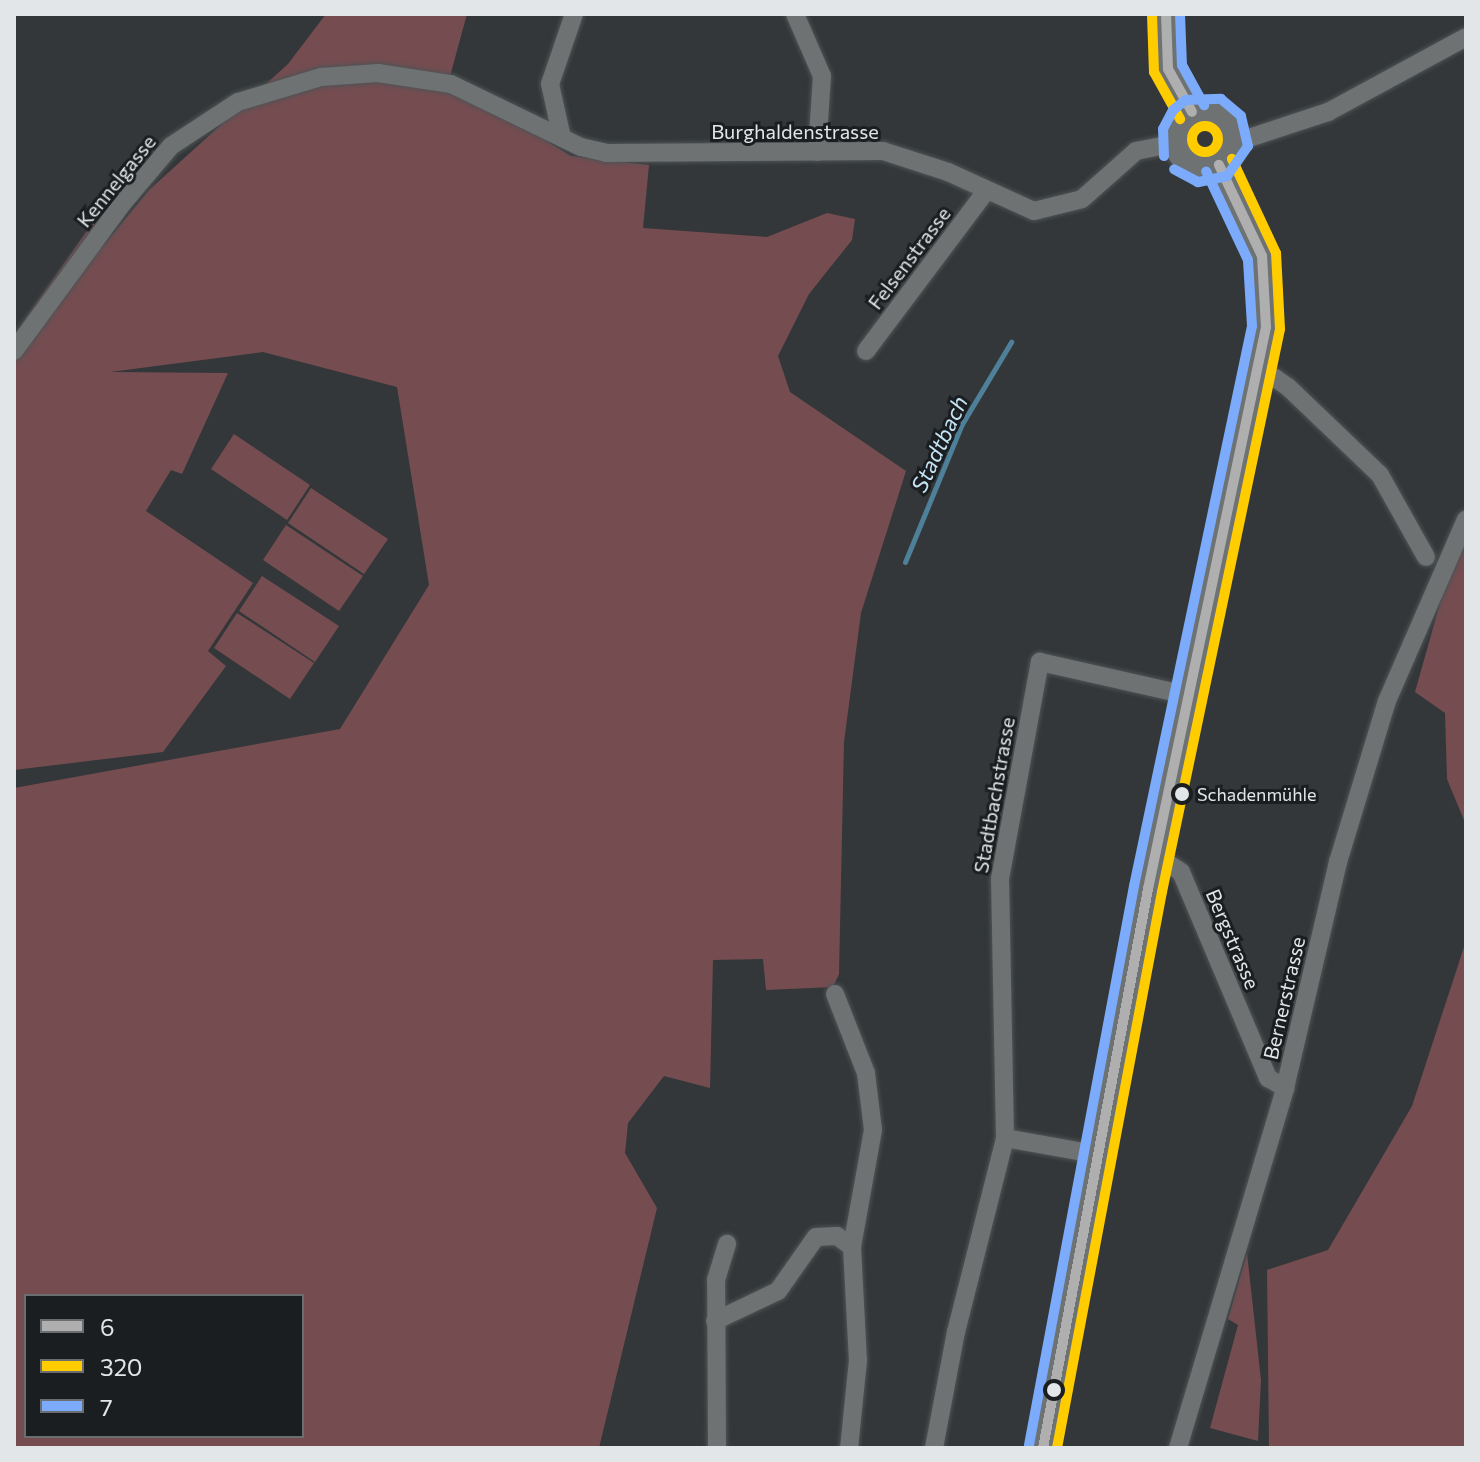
<!DOCTYPE html>
<html>
<head>
<meta charset="utf-8">
<style>
	body { margin:0 }
	#map { position:relative; width:1480px; height:1462px; overflow:hidden; background:#333739; font-family:Commissioner,sans-serif }
	div>[style] { position:absolute }
	.green>* { inset:0; background:#754d51 }
	.stream>* { height:5px; margin:-2.5px; padding:0 2.5px; transform-origin:2.5px; border-radius:2.5px; background:#4f8099 }
	.roads { filter:drop-shadow(0 0 2px #4f5355) drop-shadow(0 0 2px #4f5355) }
	.minor>* { height:18px; margin:-9px; padding:0 9px; transform-origin:9px; border-radius:9px; background:#6e7273 }
	.secondary>* { height:24px; margin:-12px; padding:0 12px; transform-origin:12px; border-radius:12px; background:#6e7273 }
	.secondary>.ring { margin:-12px; padding:0; box-sizing:content-box; background:none; border:24px solid #6e7273; border-radius:50% }
	.bus-1>* { height:10px; margin:-5px; padding:0 5px; transform-origin:5px; border-radius:5px; background:#afafaf }
	.bus-2>* { height:10px; margin:-5px; padding:0 5px; transform-origin:5px; border-radius:5px; background:#fc0 }
	.bus-2>.ring { margin:-5px; padding:0; box-sizing:content-box; background:none; border:10px solid #fc0; border-radius:50% }
	.bus-3>* { height:10px; margin:-5px; padding:0 5px; transform-origin:5px; border-radius:5px; background:#7babfa }
	.dots>* { width:22px; height:22px; translate:-50% -50%; box-sizing:border-box; border:4px solid #1b1e20; border-radius:50% }
	span { translate:-50% -50%; white-space:nowrap; text-align:center; line-height:1.15; -webkit-text-stroke:6px #1b1e20; paint-order:stroke }
	.bus-label { font-size:18px; color:#e2e6e8 }
	.left { translate:0 -50%; text-align:left }
	.street-label { font-size:20px; color:#e2e6e8 }
	.water-label { font-size:22px; color:#c6e5f6; font-style:italic }
	.frame { position:absolute; inset:0; border:16px solid #e2e6e8; pointer-events:none }
	.legend { position:absolute; left:24px; top:1294px; width:280px; height:144px; box-sizing:border-box; background:#1b1e20; border:2px solid #6b6e70; margin:0; padding:10px 14px; list-style:none; font-size:24px; color:#e2e6e8 }
	.legend li { display:flex; align-items:center; gap:16px; height:40px }
	.legend b { width:40px; border:2px solid #6b6e70 }
</style>
</head>
<body>
<div id="map">
	<div class="green">
		<div style="clip-path:polygon(evenodd,326px 14px,467px 14px,446px 91px,513px 120px,571px 156px,649px 165px,643px 228px,767px 237px,827px 213px,855px 219px,852px 240px,809px 294px,778px 356px,790px 392px,906px 471px,861px 613px,844px 742px,839px 974px,833px 987px,766px 990px,763px 959px,713px 960px,710px 1088px,664px 1076px,628px 1123px,625px 1153px,657px 1208px,599px 1448px,14px 1448px,14px 788px,340px 729px,429px 585px,397px 387px,263px 352px,110px 372px,228px 373px,182px 474px,171px 470px,146px 511px,253px 583px,208px 651px,226px 666px,163px 752px,14px 770px,14px 335px,110px 198px,103px 246px,149px 190px,288px 64px,326px 14px,26px 1296px,302px 1296px,302px 1436px,26px 1436px,26px 1296px)"></div>
		<div style="clip-path:polygon(234px 434px,310px 485px,287px 520px,211px 469px)"></div>
		<div style="clip-path:polygon(311px 488px,388px 539px,364px 574px,288px 523px)"></div>
		<div style="clip-path:polygon(286px 525px,363px 576px,339px 611px,263px 560px)"></div>
		<div style="clip-path:polygon(1466px 531px,1466px 825px,1447px 779px,1445px 713px,1415px 692px,1449px 571px)"></div>
		<div style="clip-path:polygon(262px 576px,339px 626px,315px 662px,239px 611px)"></div>
		<div style="clip-path:polygon(237px 613px,314px 663px,290px 699px,214px 648px)"></div>
		<div style="clip-path:polygon(1466px 941px,1466px 1448px,1269px 1448px,1267px 1270px,1328px 1250px,1412px 1106px)"></div>
		<div style="clip-path:polygon(1247px 1253px,1261px 1380px,1258px 1441px,1210px 1428px,1238px 1325px,1228px 1319px)"></div>
	</div>
	<div class="stream">
		<div style="left:905px;top:562px;width:149px;rotate:-67.6deg"></div>
		<div style="left:962px;top:424px;width:96px;rotate:-59.1deg"></div>
	</div>
	<div class="roads">
		<div class="minor">
			<div style="left:795px;top:14px;width:68px;rotate:66.5deg"></div>
			<div style="left:822px;top:76px;width:76px;rotate:93.8deg"></div>
			<div style="left:562px;top:138px;width:55px;rotate:-102.5deg"></div>
			<div style="left:550px;top:84px;width:74px;rotate:-71.1deg"></div>
			<div style="left:1234px;top:143px;width:99px;rotate:-18.3deg"></div>
			<div style="left:1328px;top:112px;width:157px;rotate:-28.5deg"></div>
			<div style="left:14px;top:351px;width:182px;rotate:-53.7deg"></div>
			<div style="left:122px;top:204px;width:76px;rotate:-49.8deg"></div>
			<div style="left:171px;top:146px;width:80px;rotate:-33.3deg"></div>
			<div style="left:238px;top:102px;width:87px;rotate:-16.8deg"></div>
			<div style="left:321px;top:77px;width:57px;rotate:-4deg"></div>
			<div style="left:378px;top:73px;width:74px;rotate:8.6deg"></div>
			<div style="left:451px;top:84px;width:144px;rotate:25.9deg"></div>
			<div style="left:581px;top:147px;width:26px;rotate:13deg"></div>
			<div style="left:606px;top:153px;width:277px;rotate:-0.4deg"></div>
			<div style="left:883px;top:151px;width:68px;rotate:17.9deg"></div>
			<div style="left:948px;top:172px;width:94px;rotate:24.4deg"></div>
			<div style="left:1034px;top:211px;width:49px;rotate:-14deg"></div>
			<div style="left:1082px;top:199px;width:72px;rotate:-41.6deg"></div>
			<div style="left:1136px;top:151px;width:41px;rotate:-11.3deg"></div>
			<div style="left:866px;top:351px;width:200px;rotate:-53.1deg"></div>
			<div style="left:1258px;top:377px;width:17px;rotate:3deg"></div>
			<div style="left:1275px;top:378px;width:16px;rotate:35deg"></div>
			<div style="left:1288px;top:387px;width:127px;rotate:43.7deg"></div>
			<div style="left:1380px;top:475px;width:94px;rotate:60.7deg"></div>
			<div style="left:1155px;top:855px;width:31px;rotate:33deg"></div>
			<div style="left:1181px;top:872px;width:224px;rotate:67.1deg"></div>
			<div style="left:1268px;top:1078px;width:20px;rotate:30deg"></div>
			<div style="left:835px;top:994px;width:85px;rotate:68.6deg"></div>
			<div style="left:866px;top:1073px;width:57px;rotate:83deg"></div>
			<div style="left:873px;top:1130px;width:119px;rotate:100.2deg"></div>
			<div style="left:852px;top:1247px;width:113px;rotate:87deg"></div>
			<div style="left:858px;top:1360px;width:88px;rotate:95.8deg"></div>
			<div style="left:1005px;top:1138px;width:91px;rotate:10.1deg"></div>
			<div style="left:715px;top:1321px;width:70px;rotate:-25.5deg"></div>
			<div style="left:778px;top:1291px;width:66px;rotate:-54.9deg"></div>
			<div style="left:816px;top:1237px;width:21px;rotate:-3deg"></div>
			<div style="left:837px;top:1236px;width:19px;rotate:36deg"></div>
			<div style="left:717px;top:1448px;width:168px;rotate:-90.3deg"></div>
			<div style="left:716px;top:1280px;width:38px;rotate:-73deg"></div>
			<div style="left:934px;top:1448px;width:118px;rotate:-79.3deg"></div>
			<div style="left:956px;top:1332px;width:200px;rotate:-75.8deg"></div>
			<div style="left:1005px;top:1138px;width:259px;rotate:-91.1deg"></div>
			<div style="left:1000px;top:879px;width:221px;rotate:-79.6deg"></div>
			<div style="left:1040px;top:662px;width:155px;rotate:12.7deg"></div>
			<div style="left:1178px;top:1448px;width:376px;rotate:-73.4deg"></div>
			<div style="left:1285px;top:1088px;width:232px;rotate:-76.8deg"></div>
			<div style="left:1338px;top:862px;width:168px;rotate:-73.1deg"></div>
			<div style="left:1387px;top:701px;width:198px;rotate:-66.5deg"></div>
		</div>
		<div class="secondary">
			<div style="left:1166px;top:14px;width:55px;rotate:87.9deg"></div>
			<div style="left:1168px;top:69px;width:49px;rotate:60.8deg"></div>
			<div class="ring" style="left:1176px;top:110px;width:34px;height:34px"></div>
			<div style="left:1043px;top:1448px;width:569px;rotate:-79.36deg"></div>
			<div style="left:1148px;top:889px;width:574px;rotate:-78.14deg"></div>
			<div style="left:1266px;top:327px;width:71px;rotate:-93.2deg"></div>
			<div style="left:1262px;top:256px;width:101px;rotate:-115.3deg"></div>
		</div>
	</div>
	<div class="bus-1">
		<div style="left:1166px;top:14px;width:55px;rotate:87.9deg"></div>
		<div style="left:1168px;top:69px;width:49px;rotate:60.8deg"></div>
		<div style="left:1043px;top:1448px;width:569px;rotate:-79.36deg"></div>
		<div style="left:1148px;top:889px;width:574px;rotate:-78.14deg"></div>
		<div style="left:1266px;top:327px;width:71px;rotate:-93.2deg"></div>
		<div style="left:1262px;top:256px;width:101px;rotate:-115.3deg"></div>
	</div>
	<div class="bus-2">
		<div style="left:1152px;top:15px;width:57px;rotate:88deg"></div>
		<div style="left:1154px;top:72px;width:54px;rotate:61deg"></div>
		<div class="ring" style="left:1192px;top:126px;width:16px;height:16px"></div>
		<div style="left:1057px;top:1448px;width:566px;rotate:-79.31deg"></div>
		<div style="left:1162px;top:892px;width:575px;rotate:-78.16deg"></div>
		<div style="left:1280px;top:329px;width:76px;rotate:-93deg"></div>
		<div style="left:1276px;top:253px;width:104px;rotate:-115.1deg"></div>
	</div>
	<div class="bus-3">
		<div style="left:1180px;top:14px;width:51px;rotate:87.8deg"></div>
		<div style="left:1182px;top:65px;width:46px;rotate:61.2deg"></div>
		<div style="left:1164px;top:156px;width:27px;rotate:-92deg"></div>
		<div style="left:1163px;top:129px;width:21px;rotate:-62deg"></div>
		<div style="left:1173px;top:110px;width:16px;rotate:-38deg"></div>
		<div style="left:1186px;top:100px;width:35px;rotate:-2deg"></div>
		<div style="left:1221px;top:99px;width:26px;rotate:40deg"></div>
		<div style="left:1241px;top:116px;width:31px;rotate:77deg"></div>
		<div style="left:1248px;top:146px;width:37px;rotate:125deg"></div>
		<div style="left:1227px;top:176px;width:30px;rotate:168deg"></div>
		<div style="left:1198px;top:182px;width:27px;rotate:-152deg"></div>
		<div style="left:1029px;top:1445px;width:569px;rotate:-79.36deg"></div>
		<div style="left:1134px;top:886px;width:572px;rotate:-78.1deg"></div>
		<div style="left:1252px;top:326px;width:66px;rotate:-93.5deg"></div>
		<div style="left:1248px;top:260px;width:98px;rotate:-115.3deg"></div>
	</div>
	<div class="dots">
		<div style="left:1182px;top:794px;background:#e2e6e8"></div>
		<div style="left:1054px;top:1390px;background:#e2e6e8"></div>
	</div>
	<div class="bus-label">
		<span class="left" style="left:1197px;top:794px">Schadenmühle</span>
	</div>
	<div class="street-label">
		<span style="left:795px;top:131px">Burghaldenstrasse</span>
		<span style="left:116px;top:181px;rotate:-51deg">Kennelgasse</span>
		<span style="left:909px;top:258px;rotate:-53deg">Felsenstrasse</span>
		<span style="left:994px;top:795px;rotate:-80deg">Stadtbachstrasse</span>
		<span style="left:1233px;top:939px;rotate:67deg">Bergstrasse</span>
		<span style="left:1284px;top:998px;rotate:-77deg">Bernerstrasse</span>
	</div>
	<div class="water-label">
		<span style="left:939px;top:444px;rotate:-65deg">Stadtbach</span>
	</div>
	<div class="frame"></div>
	<ul class="legend">
	<li><b style="height:10px;background:#afafaf"></b>6</li>
	<li><b style="height:10px;background:#fc0"></b>320</li>
	<li><b style="height:10px;background:#7babfa"></b>7</li>
	</ul>
</div>
</body>
</html>
